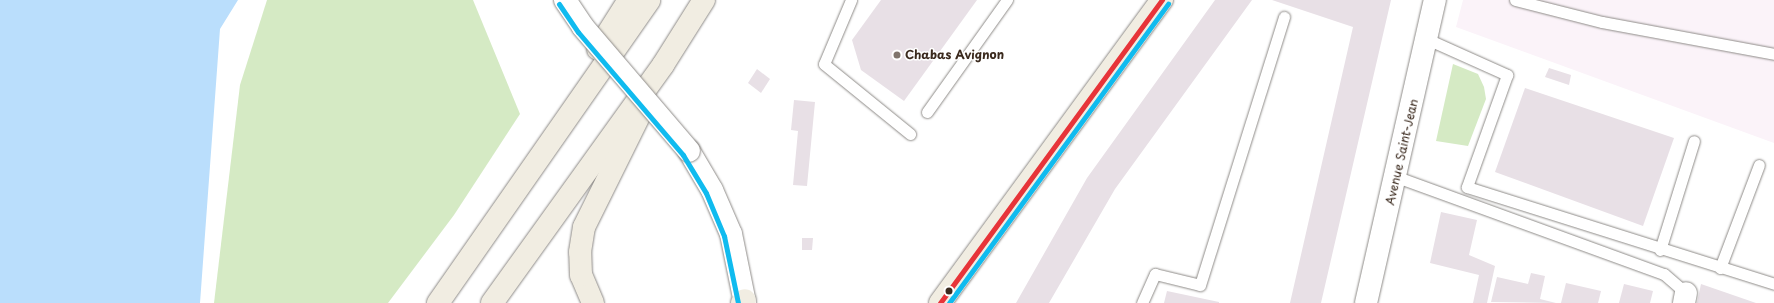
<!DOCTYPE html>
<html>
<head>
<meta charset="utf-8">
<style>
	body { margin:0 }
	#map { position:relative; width:1774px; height:303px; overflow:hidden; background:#fff; font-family:"Playpen Sans",sans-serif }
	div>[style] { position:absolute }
	.built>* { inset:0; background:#fbf3f9 }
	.green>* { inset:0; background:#d5eac4 }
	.water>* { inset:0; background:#badefc }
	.building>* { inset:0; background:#e8e0e6 }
	.roads { filter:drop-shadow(0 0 1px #8e8b88) drop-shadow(0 0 1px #8e8b88) }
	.lane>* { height:11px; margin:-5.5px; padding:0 5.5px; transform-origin:5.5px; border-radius:5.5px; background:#fff }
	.street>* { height:22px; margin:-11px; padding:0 11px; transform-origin:11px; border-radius:11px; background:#fff }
	.primary>* { height:22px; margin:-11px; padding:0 11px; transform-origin:11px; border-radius:11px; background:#f1ede2 }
	.highway>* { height:22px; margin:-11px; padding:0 11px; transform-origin:11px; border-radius:11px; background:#f1ede2 }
	.bridges { filter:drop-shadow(0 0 1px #8e8b88) drop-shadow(0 0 1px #8e8b88) }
	.street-bridge>* { height:22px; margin:-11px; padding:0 11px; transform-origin:11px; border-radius:11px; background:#fff }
	.bus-1>* { height:5px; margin:-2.5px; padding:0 2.5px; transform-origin:2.5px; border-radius:2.5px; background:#e73439 }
	.bus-2>* { height:5px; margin:-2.5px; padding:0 2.5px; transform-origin:2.5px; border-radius:2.5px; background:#10bbef }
	.dots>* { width:11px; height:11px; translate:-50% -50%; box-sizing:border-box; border:2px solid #fff; border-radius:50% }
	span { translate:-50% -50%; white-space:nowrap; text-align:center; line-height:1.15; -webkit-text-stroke:3px #fff; paint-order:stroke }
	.poi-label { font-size:12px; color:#3b2a1e; font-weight:700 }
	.left { translate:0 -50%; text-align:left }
	.street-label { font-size:12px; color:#3b2a1e }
</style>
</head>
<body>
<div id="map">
	<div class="built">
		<div style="clip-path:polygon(1463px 0,1774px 0,1774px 143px,1456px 27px)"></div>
	</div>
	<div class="green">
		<div style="clip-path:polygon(267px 0,473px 0,520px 114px,454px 215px,388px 303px,214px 303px,240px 85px)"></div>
		<div style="clip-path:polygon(1453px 64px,1478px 74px,1484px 87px,1486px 99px,1468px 146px,1436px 141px)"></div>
	</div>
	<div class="water">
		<div style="clip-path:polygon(0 0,238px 0,220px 29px,200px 303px,0 303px)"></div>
	</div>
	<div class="building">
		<div style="clip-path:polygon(881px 0,977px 0,904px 101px,861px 70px,852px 40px)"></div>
		<div style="clip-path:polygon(1215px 0,1252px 0,1115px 189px,1049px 303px,1016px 303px,1087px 178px)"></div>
		<div style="clip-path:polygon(1272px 0,1391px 0,1321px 303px,1290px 303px,1353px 27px)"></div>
		<div style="clip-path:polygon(1549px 68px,1571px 75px,1569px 85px,1545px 77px)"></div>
		<div style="clip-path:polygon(757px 69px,770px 79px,761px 93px,748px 83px)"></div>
		<div style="clip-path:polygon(1525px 88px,1674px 138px,1643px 226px,1495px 172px)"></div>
		<div style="clip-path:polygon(794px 100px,815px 102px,807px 186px,793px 185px,798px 131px,791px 130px)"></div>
		<div style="clip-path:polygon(1441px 212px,1477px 220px,1469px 255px,1495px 266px,1487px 303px,1473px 303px,1479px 275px,1430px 263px)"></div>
		<div style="clip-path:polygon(802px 238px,813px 238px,812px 250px,802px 250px)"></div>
		<div style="clip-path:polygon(1531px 273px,1545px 276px,1540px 299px,1556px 303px,1491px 302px,1497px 277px,1528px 284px)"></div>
		<div style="clip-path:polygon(1566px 283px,1601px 291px,1598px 303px,1561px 303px)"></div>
		<div style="clip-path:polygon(1624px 284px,1653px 291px,1650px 303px,1619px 303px)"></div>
		<div style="clip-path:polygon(1701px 284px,1756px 303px,1697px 303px)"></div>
		<div style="clip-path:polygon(1167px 291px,1219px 302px,1219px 303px,1164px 303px)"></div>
	</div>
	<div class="roads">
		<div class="lane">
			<div style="left:851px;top:0;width:69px;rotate:112.9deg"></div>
			<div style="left:824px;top:64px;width:111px;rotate:39.1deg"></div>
			<div style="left:1515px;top:0;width:90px;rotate:14.2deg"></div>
			<div style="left:1602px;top:22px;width:175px;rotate:10.5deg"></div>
			<div style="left:1427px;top:39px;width:88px;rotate:24.2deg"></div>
			<div style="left:1507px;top:75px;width:119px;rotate:109.7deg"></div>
			<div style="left:1467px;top:187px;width:322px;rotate:17.5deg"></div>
			<div style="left:927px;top:112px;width:138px;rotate:-54.5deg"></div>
			<div style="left:1397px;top:177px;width:284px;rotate:20deg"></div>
			<div style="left:1664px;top:274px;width:29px;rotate:41deg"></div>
			<div style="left:1660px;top:250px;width:114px;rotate:-72.7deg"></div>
			<div style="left:1720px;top:268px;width:110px;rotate:-69.3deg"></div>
			<div style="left:1142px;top:303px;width:32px;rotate:-66deg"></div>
			<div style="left:1155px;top:274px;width:46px;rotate:13.7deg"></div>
			<div style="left:1200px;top:285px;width:281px;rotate:-72.6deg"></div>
		</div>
		<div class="street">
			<div style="left:689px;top:151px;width:45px;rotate:59.5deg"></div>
			<div style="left:712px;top:190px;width:48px;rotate:66.6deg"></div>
			<div style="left:731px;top:234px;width:70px;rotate:78.5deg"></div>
			<div style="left:1366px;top:303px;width:311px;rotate:-77.2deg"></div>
			<div style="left:1684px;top:303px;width:10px;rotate:-79deg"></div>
		</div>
		<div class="primary">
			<div style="left:940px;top:303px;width:376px;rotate:-53.8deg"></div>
		</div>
		<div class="highway">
			<div style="left:598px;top:49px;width:58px;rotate:-57.7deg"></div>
			<div style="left:438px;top:303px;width:369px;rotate:-55.1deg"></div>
			<div style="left:492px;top:303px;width:293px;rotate:-54.3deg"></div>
			<div style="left:663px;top:65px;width:77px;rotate:-57.8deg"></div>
			<div style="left:593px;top:303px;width:30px;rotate:-113deg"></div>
			<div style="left:581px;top:275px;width:23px;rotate:-92deg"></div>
			<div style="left:580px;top:252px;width:25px;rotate:-81deg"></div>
			<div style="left:584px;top:227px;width:124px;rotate:-63.6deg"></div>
			<div style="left:742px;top:303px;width:4px;rotate:-45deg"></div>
		</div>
	</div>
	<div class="bridges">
		<div class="street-bridge">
			<div style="left:565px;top:0;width:32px;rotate:56deg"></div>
			<div style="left:583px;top:27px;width:163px;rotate:49.5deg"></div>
		</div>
	</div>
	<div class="bus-1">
		<div style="left:940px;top:303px;width:376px;rotate:-53.8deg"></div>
	</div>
	<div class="bus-2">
		<div style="left:559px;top:4px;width:34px;rotate:56deg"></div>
		<div style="left:578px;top:32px;width:162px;rotate:49.5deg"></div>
		<div style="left:683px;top:155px;width:44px;rotate:58.8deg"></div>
		<div style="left:706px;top:193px;width:47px;rotate:67.3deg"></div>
		<div style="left:724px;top:236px;width:68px;rotate:78.2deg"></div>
		<div style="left:949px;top:303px;width:371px;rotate:-53.8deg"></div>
	</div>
	<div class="dots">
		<div style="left:897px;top:55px;background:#80756d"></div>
		<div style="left:949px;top:291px;background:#3b2a1e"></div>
	</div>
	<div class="poi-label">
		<span class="left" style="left:905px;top:55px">Chabas Avignon</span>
	</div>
	<div class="street-label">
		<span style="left:1402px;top:152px;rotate:-77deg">Avenue Saint-Jean</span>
	</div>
</div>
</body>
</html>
